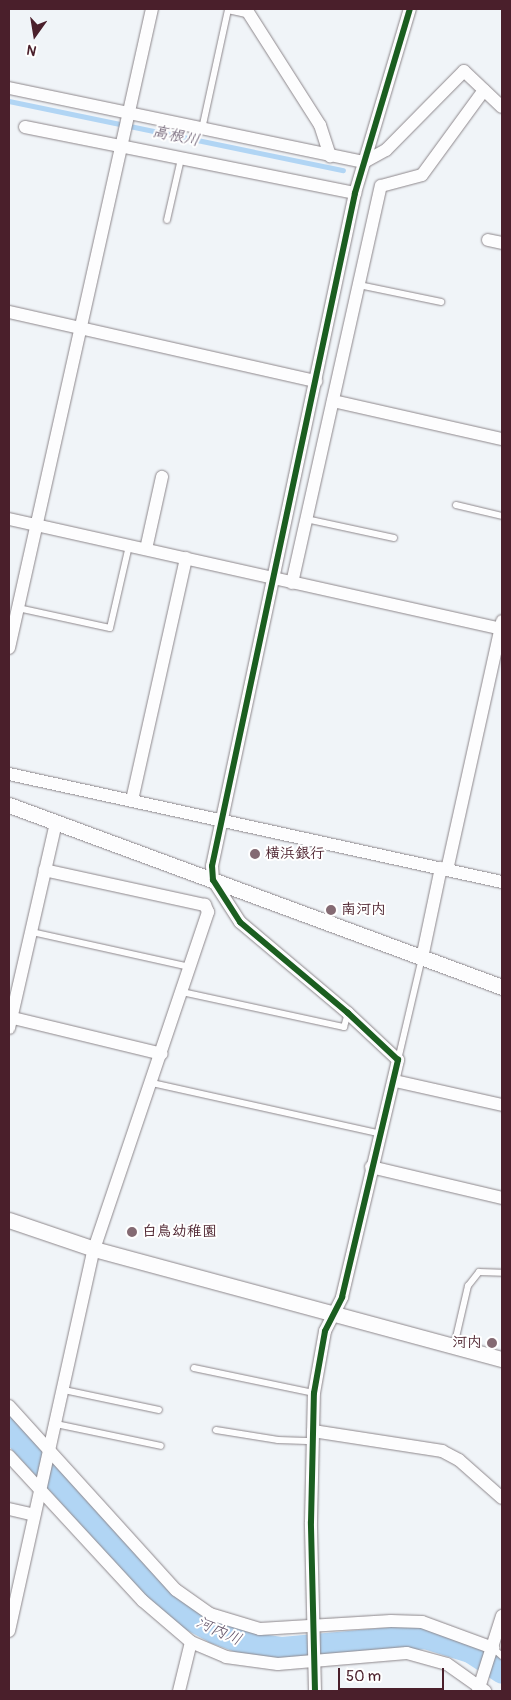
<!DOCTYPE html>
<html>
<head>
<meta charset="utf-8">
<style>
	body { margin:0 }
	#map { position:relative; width:511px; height:1700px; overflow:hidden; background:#f0f4f8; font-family:Pangolin,"Klee One",sans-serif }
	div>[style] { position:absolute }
	.stream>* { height:4.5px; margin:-2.25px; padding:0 2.25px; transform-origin:2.25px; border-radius:2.25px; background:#b1d5f4 }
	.river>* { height:25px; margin:-12.5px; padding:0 12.5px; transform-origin:12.5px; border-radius:12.5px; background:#b1d5f4 }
	.roads { filter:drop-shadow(0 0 1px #8d878b) drop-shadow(0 0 1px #8d878b) }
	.service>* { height:6px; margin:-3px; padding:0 3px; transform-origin:3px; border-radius:3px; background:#fdfdfe }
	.minor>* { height:12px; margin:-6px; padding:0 6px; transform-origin:6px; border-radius:6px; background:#fdfdfe }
	.tertiary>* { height:15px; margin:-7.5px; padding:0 7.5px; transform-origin:7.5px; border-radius:7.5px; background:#fdfdfe }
	.cycleway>* { height:6px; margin:-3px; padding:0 3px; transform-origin:3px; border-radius:3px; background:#1b5e20 }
	.dots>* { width:14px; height:14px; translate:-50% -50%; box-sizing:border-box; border:2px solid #fff; border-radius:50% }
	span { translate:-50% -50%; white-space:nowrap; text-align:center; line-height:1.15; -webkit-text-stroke:4px #fff; paint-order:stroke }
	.poi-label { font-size:15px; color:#4a1f2b; font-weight:700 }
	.left { translate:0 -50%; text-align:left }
	.right { translate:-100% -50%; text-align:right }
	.water-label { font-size:16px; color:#615267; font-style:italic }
	.frame { position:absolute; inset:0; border:10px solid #4a1f2b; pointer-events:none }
	.north { position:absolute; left:10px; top:10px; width:50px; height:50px; -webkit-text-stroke:4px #fff; paint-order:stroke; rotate:193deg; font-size:14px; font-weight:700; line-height:20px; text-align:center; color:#4a1f2b }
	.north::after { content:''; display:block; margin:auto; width:18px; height:22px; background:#4a1f2b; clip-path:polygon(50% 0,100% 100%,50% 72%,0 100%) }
	.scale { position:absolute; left:338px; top:1668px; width:106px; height:22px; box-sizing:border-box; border:2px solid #4a1f2b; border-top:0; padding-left:6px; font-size:15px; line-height:18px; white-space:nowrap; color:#4a1f2b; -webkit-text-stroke:4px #fff; paint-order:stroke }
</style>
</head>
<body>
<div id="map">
	<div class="stream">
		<div style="left:9px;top:101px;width:341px;rotate:11.7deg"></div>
	</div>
	<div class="river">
		<div style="left:9px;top:1428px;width:247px;rotate:47.5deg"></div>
		<div style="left:176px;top:1610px;width:44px;rotate:28.3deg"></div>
		<div style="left:215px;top:1631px;width:40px;rotate:20.2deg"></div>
		<div style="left:253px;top:1645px;width:29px;rotate:8deg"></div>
		<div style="left:282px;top:1649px;width:144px;rotate:-5.2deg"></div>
		<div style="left:425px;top:1636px;width:47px;rotate:17.3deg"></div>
		<div style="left:470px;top:1650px;width:38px;rotate:33deg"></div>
	</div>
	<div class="roads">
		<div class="service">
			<div style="left:202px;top:129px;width:122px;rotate:-77.7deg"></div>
			<div style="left:228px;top:10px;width:22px;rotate:13deg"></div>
			<div style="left:167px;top:220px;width:63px;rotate:-77.1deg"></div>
			<div style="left:359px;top:285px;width:84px;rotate:11.7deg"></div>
			<div style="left:456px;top:505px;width:47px;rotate:13.4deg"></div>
			<div style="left:306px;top:519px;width:90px;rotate:12.2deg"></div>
			<div style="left:18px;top:608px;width:94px;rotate:12.3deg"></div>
			<div style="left:110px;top:628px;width:84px;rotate:-77deg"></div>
			<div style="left:32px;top:932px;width:162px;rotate:12.5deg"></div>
			<div style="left:182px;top:992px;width:166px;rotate:12.2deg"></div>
			<div style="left:344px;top:1027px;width:15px;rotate:-74deg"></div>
			<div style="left:398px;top:1060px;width:105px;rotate:-76.8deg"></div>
			<div style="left:152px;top:1083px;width:236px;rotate:12.5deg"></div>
			<div style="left:454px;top:1346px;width:62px;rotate:-76.9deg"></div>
			<div style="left:468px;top:1286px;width:18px;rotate:-52deg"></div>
			<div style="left:479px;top:1272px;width:23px;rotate:2deg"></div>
			<div style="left:194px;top:1368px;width:123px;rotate:11.8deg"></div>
			<div style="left:64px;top:1390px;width:97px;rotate:11.9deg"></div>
			<div style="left:56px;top:1424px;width:107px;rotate:11.8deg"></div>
			<div style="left:216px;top:1430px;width:63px;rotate:9.2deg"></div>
			<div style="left:278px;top:1440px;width:36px;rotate:2deg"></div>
			<div style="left:493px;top:1648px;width:12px;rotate:42deg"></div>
		</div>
		<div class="minor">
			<div style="left:246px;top:9px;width:138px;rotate:57.5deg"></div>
			<div style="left:320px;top:125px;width:33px;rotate:72deg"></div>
			<div style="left:9px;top:88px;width:363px;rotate:11.8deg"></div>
			<div style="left:364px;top:162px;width:25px;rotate:-29deg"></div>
			<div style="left:386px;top:150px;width:111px;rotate:-45.4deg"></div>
			<div style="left:464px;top:71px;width:52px;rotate:43.5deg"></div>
			<div style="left:25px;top:127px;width:337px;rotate:11.3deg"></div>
			<div style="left:488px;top:240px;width:14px;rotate:12deg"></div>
			<div style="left:9px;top:312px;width:315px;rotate:12.7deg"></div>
			<div style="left:333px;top:401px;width:173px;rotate:12.7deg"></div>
			<div style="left:9px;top:519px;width:505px;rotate:12.58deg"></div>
			<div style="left:146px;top:549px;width:74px;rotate:-77.5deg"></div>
			<div style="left:292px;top:583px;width:407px;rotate:-77.4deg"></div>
			<div style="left:381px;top:186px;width:42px;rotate:-15deg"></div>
			<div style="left:422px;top:175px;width:105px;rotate:-53.9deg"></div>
			<div style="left:9px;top:648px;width:655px;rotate:-77.39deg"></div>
			<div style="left:9px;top:774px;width:505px;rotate:12.36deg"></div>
			<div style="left:132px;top:800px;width:248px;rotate:-77.4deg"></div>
			<div style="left:447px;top:870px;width:255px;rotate:-77.5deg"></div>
			<div style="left:422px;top:958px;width:92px;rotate:-78.1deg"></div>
			<div style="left:9px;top:1017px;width:157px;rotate:13.6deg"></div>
			<div style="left:9px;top:1028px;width:211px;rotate:-77.1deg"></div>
			<div style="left:395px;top:1081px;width:110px;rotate:12.6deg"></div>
			<div style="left:371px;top:1167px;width:135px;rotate:13.3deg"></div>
			<div style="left:9px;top:1406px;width:248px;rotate:47.8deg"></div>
			<div style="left:176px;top:1590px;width:42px;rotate:35.2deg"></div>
			<div style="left:210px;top:1614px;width:52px;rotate:16.7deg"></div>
			<div style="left:260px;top:1629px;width:131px;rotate:-3.5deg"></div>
			<div style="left:391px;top:1621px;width:31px;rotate:2deg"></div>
			<div style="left:422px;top:1622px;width:76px;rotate:20.1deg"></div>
			<div style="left:313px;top:1431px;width:131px;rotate:8.8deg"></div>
			<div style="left:442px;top:1451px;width:19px;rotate:28deg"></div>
			<div style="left:459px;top:1460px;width:57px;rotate:41.5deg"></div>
			<div style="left:9px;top:1456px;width:197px;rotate:47.3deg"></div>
			<div style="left:143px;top:1601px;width:63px;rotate:40.5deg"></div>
			<div style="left:191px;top:1642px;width:38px;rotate:23deg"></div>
			<div style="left:226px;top:1657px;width:52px;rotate:7.7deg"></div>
			<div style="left:278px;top:1664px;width:129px;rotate:-4.9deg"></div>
			<div style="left:407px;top:1653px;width:41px;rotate:15.4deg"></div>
			<div style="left:447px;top:1664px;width:47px;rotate:35.4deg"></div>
			<div style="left:9px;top:1509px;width:26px;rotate:13deg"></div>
			<div style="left:9px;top:1631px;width:391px;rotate:-77.5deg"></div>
			<div style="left:94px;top:1249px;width:356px;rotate:-71.3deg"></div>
			<div style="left:208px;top:912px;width:8px;rotate:-113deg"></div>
			<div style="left:205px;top:905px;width:164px;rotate:-167.7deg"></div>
			<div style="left:179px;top:1691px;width:50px;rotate:-76.2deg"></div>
			<div style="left:315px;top:1691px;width:169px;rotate:-91.4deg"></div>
			<div style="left:311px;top:1522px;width:129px;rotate:-88.7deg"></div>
			<div style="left:314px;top:1393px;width:63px;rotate:-79.9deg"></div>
			<div style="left:325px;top:1331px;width:38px;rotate:-63deg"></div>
			<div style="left:342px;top:1297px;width:244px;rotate:-76.7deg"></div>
			<div style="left:398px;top:1060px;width:69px;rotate:-136.8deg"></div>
			<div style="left:348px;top:1013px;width:141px;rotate:-139.9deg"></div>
			<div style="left:240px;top:922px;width:50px;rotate:-122.7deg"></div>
			<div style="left:213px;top:880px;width:14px;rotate:-94deg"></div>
			<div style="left:212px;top:866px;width:688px;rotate:-78deg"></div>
			<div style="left:355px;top:193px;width:192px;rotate:-73.4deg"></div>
			<div style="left:478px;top:1691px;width:79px;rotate:-72.3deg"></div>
		</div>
		<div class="tertiary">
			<div style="left:9px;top:805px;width:526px;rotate:20.26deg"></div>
			<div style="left:9px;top:1220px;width:90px;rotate:18.8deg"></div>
			<div style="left:94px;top:1249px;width:423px;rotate:15.1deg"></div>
		</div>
	</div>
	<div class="cycleway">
		<div style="left:315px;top:1691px;width:169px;rotate:-91.4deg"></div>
		<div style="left:311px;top:1522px;width:129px;rotate:-88.7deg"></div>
		<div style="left:314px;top:1393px;width:63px;rotate:-79.9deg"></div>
		<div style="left:325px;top:1331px;width:38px;rotate:-63deg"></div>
		<div style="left:342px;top:1297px;width:244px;rotate:-76.7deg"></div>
		<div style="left:398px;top:1060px;width:69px;rotate:-136.8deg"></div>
		<div style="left:348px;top:1013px;width:141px;rotate:-139.9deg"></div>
		<div style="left:240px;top:922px;width:50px;rotate:-122.7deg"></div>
		<div style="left:213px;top:880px;width:14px;rotate:-94deg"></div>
		<div style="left:212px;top:866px;width:688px;rotate:-78deg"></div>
		<div style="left:355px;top:193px;width:192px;rotate:-73.4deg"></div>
	</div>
	<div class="dots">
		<div style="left:255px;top:854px;background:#846a73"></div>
		<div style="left:331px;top:910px;background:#846a73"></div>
		<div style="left:132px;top:1232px;background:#846a73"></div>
		<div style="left:492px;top:1343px;background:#846a73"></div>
	</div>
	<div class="poi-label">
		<span class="left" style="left:265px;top:854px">横浜銀行</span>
		<span class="left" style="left:341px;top:910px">南河内</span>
		<span class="left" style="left:142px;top:1232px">白鳥幼稚園</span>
		<span class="right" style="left:482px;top:1343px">河内</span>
	</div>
	<div class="water-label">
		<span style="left:176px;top:136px;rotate:12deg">高根川</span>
		<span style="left:219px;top:1631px;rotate:24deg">河内川</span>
	</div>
	<div class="frame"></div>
	<div class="north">N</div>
	<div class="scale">50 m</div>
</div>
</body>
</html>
